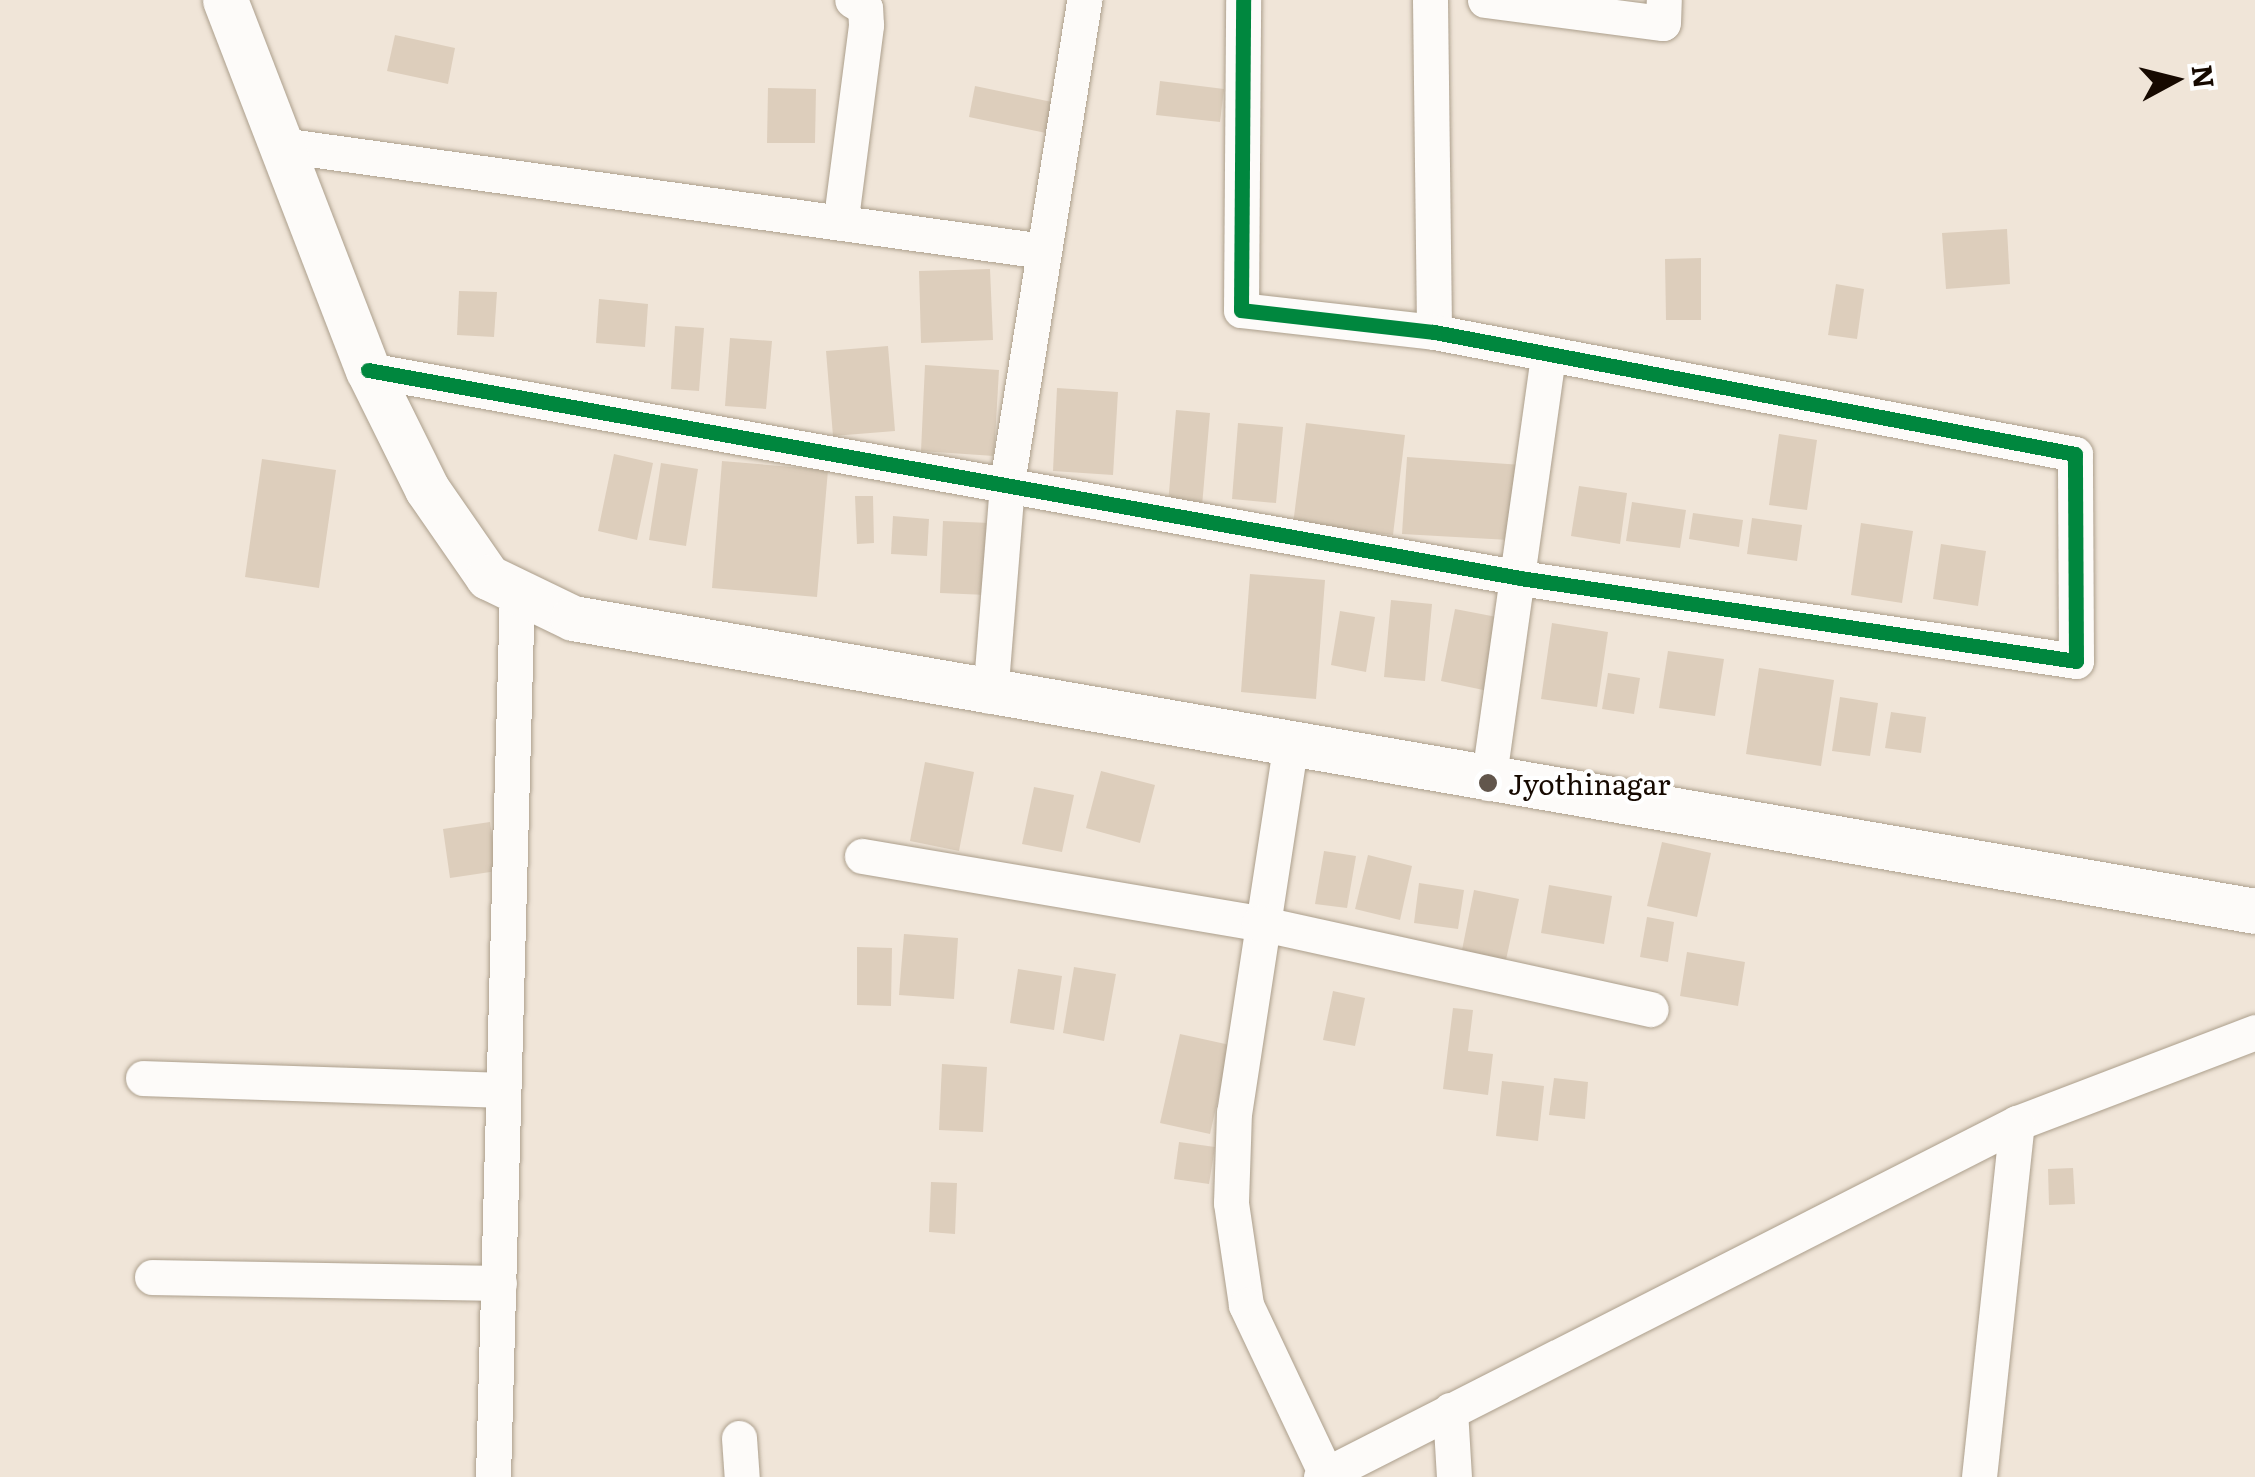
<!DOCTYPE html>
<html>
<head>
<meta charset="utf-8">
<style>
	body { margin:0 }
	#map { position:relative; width:2255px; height:1477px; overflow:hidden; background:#f0e5d8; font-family:Literata,serif }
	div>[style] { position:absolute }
	.building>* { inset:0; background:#ddcebc }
	.roads { filter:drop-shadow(0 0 2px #ac9f8c) drop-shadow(0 0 2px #ac9f8c) }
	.minor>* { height:35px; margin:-17.5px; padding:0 17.5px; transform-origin:17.5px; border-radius:17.5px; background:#fdfbf9 }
	.tertiary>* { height:45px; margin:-22.5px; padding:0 22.5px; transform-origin:22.5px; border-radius:22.5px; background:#fdfbf9 }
	.cycleway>* { height:15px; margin:-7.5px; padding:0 7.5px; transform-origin:7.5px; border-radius:7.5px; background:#00873e }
	.dots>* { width:28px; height:28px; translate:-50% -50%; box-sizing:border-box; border:5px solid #fff; border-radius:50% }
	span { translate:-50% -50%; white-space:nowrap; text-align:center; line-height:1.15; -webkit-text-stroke:8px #fff; paint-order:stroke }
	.poi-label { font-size:28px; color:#160900 }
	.left { translate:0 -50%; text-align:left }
	.north { position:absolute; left:2125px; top:30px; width:100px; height:100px; -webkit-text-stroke:8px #fff; paint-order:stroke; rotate:83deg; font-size:28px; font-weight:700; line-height:40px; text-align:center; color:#160900 }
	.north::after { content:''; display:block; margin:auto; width:35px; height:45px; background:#160900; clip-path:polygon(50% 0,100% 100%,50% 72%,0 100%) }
</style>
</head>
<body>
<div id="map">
	<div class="building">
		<div style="clip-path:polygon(395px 35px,455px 48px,448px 84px,387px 71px)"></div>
		<div style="clip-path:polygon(1160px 81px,1224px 89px,1220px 122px,1156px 115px)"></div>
		<div style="clip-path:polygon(975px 86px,1052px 102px,1046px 133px,969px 117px)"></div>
		<div style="clip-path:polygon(768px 88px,816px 89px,815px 143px,767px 143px)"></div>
		<div style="clip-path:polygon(2007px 229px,2010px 284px,1946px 289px,1942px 233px)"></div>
		<div style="clip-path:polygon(1701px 258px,1701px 320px,1666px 320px,1665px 259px)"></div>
		<div style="clip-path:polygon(990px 269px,993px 340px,921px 343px,919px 271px)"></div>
		<div style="clip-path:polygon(1836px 284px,1864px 289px,1857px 339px,1828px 335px)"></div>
		<div style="clip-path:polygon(459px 291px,497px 292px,494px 337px,457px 335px)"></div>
		<div style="clip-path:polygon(599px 299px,648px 304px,645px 347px,596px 343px)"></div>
		<div style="clip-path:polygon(675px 326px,704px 328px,699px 391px,671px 389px)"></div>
		<div style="clip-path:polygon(730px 338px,772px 341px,766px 409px,725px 406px)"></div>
		<div style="clip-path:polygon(888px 346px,895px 431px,833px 436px,826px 351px)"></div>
		<div style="clip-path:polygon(925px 365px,999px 370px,994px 456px,921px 451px)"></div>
		<div style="clip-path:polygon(1057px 388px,1118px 392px,1113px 475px,1053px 471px)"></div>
		<div style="clip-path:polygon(1176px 410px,1210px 413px,1202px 506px,1168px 504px)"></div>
		<div style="clip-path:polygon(1238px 423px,1283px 427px,1276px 503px,1232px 499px)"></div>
		<div style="clip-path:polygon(1306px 423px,1405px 435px,1393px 535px,1293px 524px)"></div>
		<div style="clip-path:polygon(1779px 434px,1817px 440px,1807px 510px,1769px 505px)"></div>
		<div style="clip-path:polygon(614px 454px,653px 463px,637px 540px,598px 531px)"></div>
		<div style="clip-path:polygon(1407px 457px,1522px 465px,1509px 540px,1402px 534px)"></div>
		<div style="clip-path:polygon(262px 459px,336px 470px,319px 588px,245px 577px)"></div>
		<div style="clip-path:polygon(722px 461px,828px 470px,817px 597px,712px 588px)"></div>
		<div style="clip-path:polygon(661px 463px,698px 469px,686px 546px,649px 540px)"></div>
		<div style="clip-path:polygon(1579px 486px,1627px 493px,1620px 544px,1571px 536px)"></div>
		<div style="clip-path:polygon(855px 496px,873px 496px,874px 543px,857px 544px)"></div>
		<div style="clip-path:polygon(1632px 502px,1686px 510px,1680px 548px,1626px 541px)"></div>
		<div style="clip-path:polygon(1693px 513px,1743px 520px,1739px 547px,1689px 539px)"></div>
		<div style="clip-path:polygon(893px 516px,929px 519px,927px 556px,891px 554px)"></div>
		<div style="clip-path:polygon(1752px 518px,1802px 525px,1797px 561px,1747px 554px)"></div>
		<div style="clip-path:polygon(943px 521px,990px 523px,987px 595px,940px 593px)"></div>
		<div style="clip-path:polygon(1861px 523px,1913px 531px,1902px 603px,1851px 595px)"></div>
		<div style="clip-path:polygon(1941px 544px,1986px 551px,1978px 606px,1933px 599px)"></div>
		<div style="clip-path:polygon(1250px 574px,1325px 580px,1316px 699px,1241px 692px)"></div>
		<div style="clip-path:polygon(1391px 600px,1432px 604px,1425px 681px,1384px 677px)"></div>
		<div style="clip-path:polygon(1455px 609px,1502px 618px,1488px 691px,1441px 681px)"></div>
		<div style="clip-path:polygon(1340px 611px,1375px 617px,1366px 672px,1331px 665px)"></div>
		<div style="clip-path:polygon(1552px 623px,1608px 632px,1597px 707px,1541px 699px)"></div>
		<div style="clip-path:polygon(1668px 651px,1724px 659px,1715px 716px,1659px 708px)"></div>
		<div style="clip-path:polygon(1759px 668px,1834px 680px,1821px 766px,1746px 754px)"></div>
		<div style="clip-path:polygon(1608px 673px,1640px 678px,1634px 714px,1602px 709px)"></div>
		<div style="clip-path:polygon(1840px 697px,1878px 703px,1870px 756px,1832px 751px)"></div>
		<div style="clip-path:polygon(1891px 712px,1926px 717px,1921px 753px,1885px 748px)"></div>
		<div style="clip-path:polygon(925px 762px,974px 772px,959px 851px,910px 841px)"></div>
		<div style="clip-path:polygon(1101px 771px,1155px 785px,1140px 843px,1086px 828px)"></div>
		<div style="clip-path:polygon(1034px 787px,1074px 795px,1062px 852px,1022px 844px)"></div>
		<div style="clip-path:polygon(490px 822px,497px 871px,450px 878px,443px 829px)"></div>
		<div style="clip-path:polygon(1662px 842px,1711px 853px,1697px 917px,1647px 906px)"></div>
		<div style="clip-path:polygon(1324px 851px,1356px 856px,1347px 908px,1315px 904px)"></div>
		<div style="clip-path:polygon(1368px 855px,1412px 866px,1400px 920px,1355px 909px)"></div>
		<div style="clip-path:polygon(1419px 883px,1464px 890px,1458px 929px,1414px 923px)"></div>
		<div style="clip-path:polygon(1549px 885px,1612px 896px,1604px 944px,1541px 933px)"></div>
		<div style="clip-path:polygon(1474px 890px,1519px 899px,1506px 960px,1462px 950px)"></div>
		<div style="clip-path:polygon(1647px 917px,1674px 922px,1668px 962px,1640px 957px)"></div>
		<div style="clip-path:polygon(904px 934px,958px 938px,954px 999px,899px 995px)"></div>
		<div style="clip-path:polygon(857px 947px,892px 948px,891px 1006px,857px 1005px)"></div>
		<div style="clip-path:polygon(1687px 952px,1745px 962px,1738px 1006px,1680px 996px)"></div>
		<div style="clip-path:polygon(1074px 967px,1116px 974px,1104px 1041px,1063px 1033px)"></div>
		<div style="clip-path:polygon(1018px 969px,1062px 976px,1054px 1030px,1010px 1023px)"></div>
		<div style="clip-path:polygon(1333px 991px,1365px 998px,1355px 1046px,1323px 1040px)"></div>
		<div style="clip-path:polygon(1453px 1008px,1473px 1010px,1468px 1051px,1493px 1054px,1488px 1095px,1443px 1089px)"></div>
		<div style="clip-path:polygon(1180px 1034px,1230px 1045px,1210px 1134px,1160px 1123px)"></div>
		<div style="clip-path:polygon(942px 1064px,987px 1067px,983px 1132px,939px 1130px)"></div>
		<div style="clip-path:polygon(1554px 1078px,1588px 1082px,1585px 1119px,1549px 1115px)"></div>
		<div style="clip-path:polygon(1502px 1081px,1544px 1086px,1538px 1141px,1496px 1136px)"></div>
		<div style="clip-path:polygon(1179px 1142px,1215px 1147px,1209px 1184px,1174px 1179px)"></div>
		<div style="clip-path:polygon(2073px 1168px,2075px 1204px,2049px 1205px,2048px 1169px)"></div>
		<div style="clip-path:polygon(931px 1182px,957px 1183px,955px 1234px,929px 1232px)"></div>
	</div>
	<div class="roads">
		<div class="minor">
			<div style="left:1430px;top:0;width:332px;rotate:89.3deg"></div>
			<div style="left:1485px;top:0;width:179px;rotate:7.4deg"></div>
			<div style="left:1663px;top:23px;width:23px;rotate:-88deg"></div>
			<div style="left:281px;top:145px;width:769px;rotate:7.92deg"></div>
			<div style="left:841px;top:218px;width:195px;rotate:-82.6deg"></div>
			<div style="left:866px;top:25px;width:17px;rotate:-93deg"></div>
			<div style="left:865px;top:8px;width:15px;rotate:-148deg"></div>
			<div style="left:368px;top:370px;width:1171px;rotate:10.23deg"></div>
			<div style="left:1520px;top:578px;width:562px;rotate:8.49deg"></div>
			<div style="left:2076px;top:661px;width:207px;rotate:-90.3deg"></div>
			<div style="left:2075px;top:454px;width:653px;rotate:-169.22deg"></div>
			<div style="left:1434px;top:332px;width:194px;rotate:-173.5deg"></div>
			<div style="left:1241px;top:310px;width:310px;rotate:-89.6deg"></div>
			<div style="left:990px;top:696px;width:214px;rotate:-85.4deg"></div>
			<div style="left:1007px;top:483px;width:489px;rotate:-80.9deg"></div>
			<div style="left:1290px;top:748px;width:368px;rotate:98.7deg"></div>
			<div style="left:1234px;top:1112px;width:91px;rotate:91.9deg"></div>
			<div style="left:1231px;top:1203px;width:103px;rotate:81.6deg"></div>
			<div style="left:1246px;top:1305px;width:187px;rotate:64.7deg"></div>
			<div style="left:1488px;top:783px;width:433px;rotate:-82deg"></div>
			<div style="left:862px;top:856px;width:403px;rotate:9.6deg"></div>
			<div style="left:1259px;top:923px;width:401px;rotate:12.4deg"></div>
			<div style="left:143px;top:1078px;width:360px;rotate:1.9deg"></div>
			<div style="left:152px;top:1277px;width:347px;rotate:1deg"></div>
			<div style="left:1450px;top:1410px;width:67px;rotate:86.6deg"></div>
			<div style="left:739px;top:1438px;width:39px;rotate:86deg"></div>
			<div style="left:493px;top:1477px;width:887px;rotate:-88.45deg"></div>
			<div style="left:1321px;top:1477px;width:781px;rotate:-26.96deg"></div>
			<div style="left:2017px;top:1123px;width:255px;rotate:-20.9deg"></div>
			<div style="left:1979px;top:1477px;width:356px;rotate:-83.9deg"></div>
		</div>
		<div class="tertiary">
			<div style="left:225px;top:0;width:397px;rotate:68.9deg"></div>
			<div style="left:368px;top:370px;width:133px;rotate:63.6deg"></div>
			<div style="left:427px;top:489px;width:107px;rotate:55.3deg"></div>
			<div style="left:488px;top:577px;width:94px;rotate:25.8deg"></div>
			<div style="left:573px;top:618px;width:1707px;rotate:9.88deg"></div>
		</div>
	</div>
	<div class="cycleway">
		<div style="left:368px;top:370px;width:1171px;rotate:10.23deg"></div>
		<div style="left:1520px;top:578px;width:562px;rotate:8.49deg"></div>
		<div style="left:2076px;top:661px;width:207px;rotate:-90.3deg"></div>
		<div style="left:2075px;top:454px;width:653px;rotate:-169.22deg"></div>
		<div style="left:1434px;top:332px;width:194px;rotate:-173.5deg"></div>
		<div style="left:1241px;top:310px;width:310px;rotate:-89.6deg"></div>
	</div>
	<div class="dots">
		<div style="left:1488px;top:783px;background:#62564c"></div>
	</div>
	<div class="poi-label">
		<span class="left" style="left:1508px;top:783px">Jyothinagar</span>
	</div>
	<div class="north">N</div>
</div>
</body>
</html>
